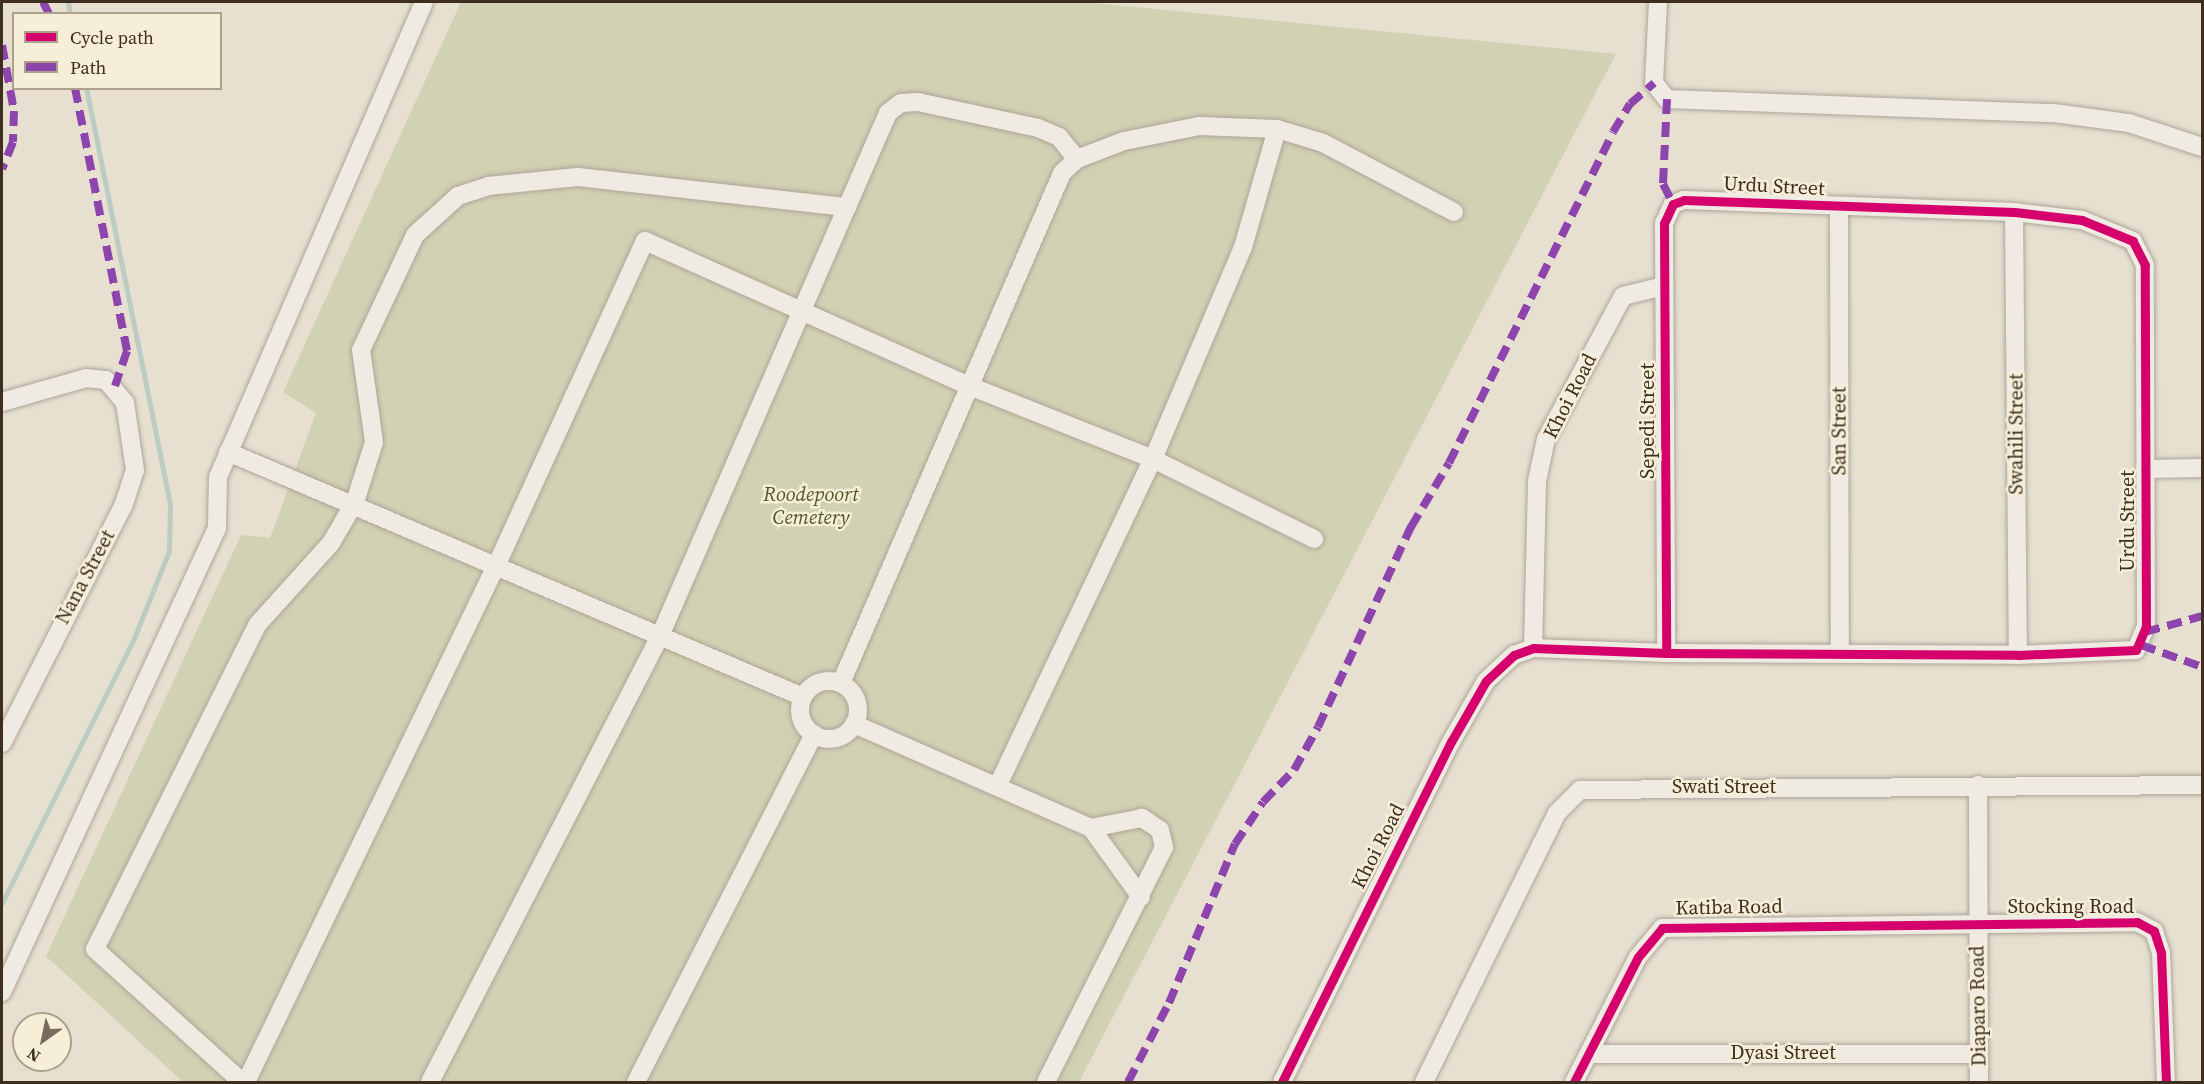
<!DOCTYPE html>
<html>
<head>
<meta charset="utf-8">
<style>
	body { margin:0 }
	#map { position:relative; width:2204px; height:1084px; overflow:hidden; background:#e7e0d1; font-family:"Source Serif 4",serif }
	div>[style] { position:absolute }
	.cemetery>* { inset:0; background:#d1d1b3 }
	.stream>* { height:5px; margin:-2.5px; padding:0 2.5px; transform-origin:2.5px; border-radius:2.5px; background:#bcccc2 }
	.roads { filter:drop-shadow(0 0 2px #ada599) drop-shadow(0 0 2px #ada599) }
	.minor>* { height:18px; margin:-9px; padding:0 9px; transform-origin:9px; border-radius:9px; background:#efebe3 }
	.minor>.ring { margin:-9px; padding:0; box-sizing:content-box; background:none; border:18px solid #efebe3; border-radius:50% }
	.quiet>* { height:8px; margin-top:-4px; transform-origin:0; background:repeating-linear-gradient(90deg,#8e44ad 0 15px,transparent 0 23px) }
	.cycleway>* { height:9px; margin:-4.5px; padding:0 4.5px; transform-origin:4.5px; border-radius:4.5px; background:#d6006c }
	span { translate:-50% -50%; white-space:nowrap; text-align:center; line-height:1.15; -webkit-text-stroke:5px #f7eed8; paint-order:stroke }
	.street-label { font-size:20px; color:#3d2e20 }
	.park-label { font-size:20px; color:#4d5a26; font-style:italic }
	.frame { position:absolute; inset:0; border:3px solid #3d2e20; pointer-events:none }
	.legend { position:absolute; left:12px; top:12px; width:210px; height:78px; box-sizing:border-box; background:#f7eed8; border:2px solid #ada18e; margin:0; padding:8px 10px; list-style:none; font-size:18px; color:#3d2e20 }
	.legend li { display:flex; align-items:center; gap:12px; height:30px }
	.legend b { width:30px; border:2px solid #ada18e }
	.north { position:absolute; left:12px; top:1012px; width:60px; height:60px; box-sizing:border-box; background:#f7eed8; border:2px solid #ada18e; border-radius:50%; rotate:213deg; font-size:16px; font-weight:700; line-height:24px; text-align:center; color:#3d2e20 }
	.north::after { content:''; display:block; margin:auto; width:21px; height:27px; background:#786c5e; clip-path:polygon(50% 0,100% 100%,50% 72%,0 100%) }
</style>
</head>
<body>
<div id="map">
	<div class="cemetery">
		<div style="clip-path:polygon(461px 2px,1084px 2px,1616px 54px,1079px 1082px,183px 1082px,46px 956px,241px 535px,270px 538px,316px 413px,283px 392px)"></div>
	</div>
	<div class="stream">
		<div style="left:68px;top:2px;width:12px;rotate:81deg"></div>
		<div style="left:2px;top:903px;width:296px;rotate:-63.5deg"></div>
		<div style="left:134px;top:638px;width:94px;rotate:-68.1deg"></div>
		<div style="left:169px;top:551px;width:47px;rotate:-88.8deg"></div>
		<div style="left:170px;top:504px;width:424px;rotate:-101.4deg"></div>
	</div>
	<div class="roads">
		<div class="minor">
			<div style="left:1658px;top:2px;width:81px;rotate:92.8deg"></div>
			<div style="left:1654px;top:83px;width:21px;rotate:51deg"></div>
			<div style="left:1667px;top:99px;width:387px;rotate:2.1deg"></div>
			<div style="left:2054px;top:113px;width:76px;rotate:7.6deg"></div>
			<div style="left:2129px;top:123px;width:77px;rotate:18.2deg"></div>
			<div style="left:1839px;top:207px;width:447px;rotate:89.9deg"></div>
			<div style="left:2014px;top:212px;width:443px;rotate:89.5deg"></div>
			<div style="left:2px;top:402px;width:87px;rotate:-15.9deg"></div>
			<div style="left:86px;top:378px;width:20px;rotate:6deg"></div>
			<div style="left:106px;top:380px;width:30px;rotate:50deg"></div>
			<div style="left:125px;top:403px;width:68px;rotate:81.5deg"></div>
			<div style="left:135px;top:470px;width:38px;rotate:108deg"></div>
			<div style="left:123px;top:506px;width:266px;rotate:117deg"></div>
			<div style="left:228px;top:452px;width:625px;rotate:23.08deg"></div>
			<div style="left:2145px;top:469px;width:57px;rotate:-1deg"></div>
			<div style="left:1533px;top:648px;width:167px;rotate:-88.6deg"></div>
			<div style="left:1537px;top:481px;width:43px;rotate:-77.9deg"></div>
			<div style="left:1546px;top:439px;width:162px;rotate:-61.7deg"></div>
			<div style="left:1623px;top:296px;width:42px;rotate:-13.7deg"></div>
			<div class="ring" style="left:800px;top:681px;width:40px;height:40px"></div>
			<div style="left:841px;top:683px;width:556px;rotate:-66.57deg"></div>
			<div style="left:1062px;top:173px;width:21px;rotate:-43deg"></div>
			<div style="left:1077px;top:159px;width:50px;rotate:-21deg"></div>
			<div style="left:1124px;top:141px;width:76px;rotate:-11.3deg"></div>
			<div style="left:1199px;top:126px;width:78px;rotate:2.2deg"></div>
			<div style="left:1277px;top:129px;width:48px;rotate:16.9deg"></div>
			<div style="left:1323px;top:143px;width:148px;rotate:27.8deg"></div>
			<div style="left:854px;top:724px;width:259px;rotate:23.7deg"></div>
			<div style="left:1091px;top:828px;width:85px;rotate:54.1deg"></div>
			<div style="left:998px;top:785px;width:361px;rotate:-64.6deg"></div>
			<div style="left:1153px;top:459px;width:230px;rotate:-67deg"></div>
			<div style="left:1243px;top:247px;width:123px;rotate:-73.9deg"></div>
			<div style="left:1978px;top:785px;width:297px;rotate:89.8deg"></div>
			<div style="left:2px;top:992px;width:511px;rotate:-65.14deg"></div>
			<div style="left:217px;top:528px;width:51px;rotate:-88.9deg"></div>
			<div style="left:218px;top:477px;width:518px;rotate:-66.55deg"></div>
			<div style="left:1589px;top:1054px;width:389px"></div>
			<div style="left:242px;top:1082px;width:198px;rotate:-137.9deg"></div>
			<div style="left:95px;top:949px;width:362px;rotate:-63.4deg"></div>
			<div style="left:257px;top:625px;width:110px;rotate:-47.9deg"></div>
			<div style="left:331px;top:543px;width:48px;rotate:-59.7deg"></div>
			<div style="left:355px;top:502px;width:63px;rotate:-72.4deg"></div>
			<div style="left:374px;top:442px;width:93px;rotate:-98deg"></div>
			<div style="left:361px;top:350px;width:127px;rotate:-64.8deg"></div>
			<div style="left:415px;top:235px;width:58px;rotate:-42.2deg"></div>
			<div style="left:458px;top:196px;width:32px;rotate:-18deg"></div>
			<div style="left:488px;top:186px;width:90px;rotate:-5.7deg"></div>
			<div style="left:578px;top:177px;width:271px;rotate:6.4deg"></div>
			<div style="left:246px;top:1082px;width:576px;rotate:-64.15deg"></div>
			<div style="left:497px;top:564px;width:355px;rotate:-65.4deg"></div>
			<div style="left:645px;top:241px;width:358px;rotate:24.1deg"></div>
			<div style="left:972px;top:387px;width:195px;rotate:21.7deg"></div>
			<div style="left:1153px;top:459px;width:180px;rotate:26.4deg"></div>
			<div style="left:430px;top:1082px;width:502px;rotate:-62.72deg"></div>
			<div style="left:660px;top:636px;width:571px;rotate:-66.45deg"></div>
			<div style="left:888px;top:113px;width:16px;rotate:-38deg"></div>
			<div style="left:901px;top:103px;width:17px;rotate:-3deg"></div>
			<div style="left:918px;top:102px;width:123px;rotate:12.2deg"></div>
			<div style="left:1038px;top:128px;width:23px;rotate:23deg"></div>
			<div style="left:1059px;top:137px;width:28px;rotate:51deg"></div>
			<div style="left:636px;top:1082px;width:391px;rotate:-62.9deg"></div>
			<div style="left:1046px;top:1082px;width:263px;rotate:-63.3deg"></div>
			<div style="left:1164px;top:847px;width:17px;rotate:-103deg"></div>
			<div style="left:1160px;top:830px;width:22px;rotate:-146deg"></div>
			<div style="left:1142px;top:818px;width:52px;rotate:168.9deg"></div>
			<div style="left:1282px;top:1082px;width:380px;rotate:-63.6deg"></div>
			<div style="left:1451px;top:742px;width:70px;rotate:-60.2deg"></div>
			<div style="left:1486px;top:681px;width:38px;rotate:-43deg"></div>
			<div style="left:1514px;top:655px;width:20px;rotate:-20deg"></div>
			<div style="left:1533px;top:648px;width:133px;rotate:2.2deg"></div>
			<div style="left:1666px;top:653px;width:352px;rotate:0.3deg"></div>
			<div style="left:2018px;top:655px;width:118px;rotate:-2.4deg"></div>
			<div style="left:2136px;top:650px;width:26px;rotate:-67deg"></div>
			<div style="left:2146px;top:626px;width:361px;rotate:-90.2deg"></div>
			<div style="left:2145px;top:265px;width:27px;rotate:-117deg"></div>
			<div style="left:2133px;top:241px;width:55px;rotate:-157.6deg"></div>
			<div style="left:2082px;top:220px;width:68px;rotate:-173.3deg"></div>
			<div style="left:2014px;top:212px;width:330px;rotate:-177.9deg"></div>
			<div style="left:1684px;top:200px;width:12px;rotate:160deg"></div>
			<div style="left:1673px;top:204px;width:21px;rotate:115deg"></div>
			<div style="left:1664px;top:223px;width:430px;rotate:89.7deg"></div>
			<div style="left:1424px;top:1082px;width:300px;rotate:-63.7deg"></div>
			<div style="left:1557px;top:813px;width:33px;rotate:-45deg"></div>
			<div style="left:1580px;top:790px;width:622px;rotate:-0.46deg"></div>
			<div style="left:1574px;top:1082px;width:140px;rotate:-62.9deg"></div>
			<div style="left:1638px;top:957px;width:38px;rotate:-50deg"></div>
			<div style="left:1662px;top:928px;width:475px;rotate:-0.7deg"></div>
			<div style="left:2137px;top:922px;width:19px;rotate:28deg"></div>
			<div style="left:2154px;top:931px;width:23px;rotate:72deg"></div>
			<div style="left:2161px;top:953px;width:129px;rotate:87.8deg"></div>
		</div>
	</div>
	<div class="quiet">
		<div style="left:43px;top:2px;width:13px;rotate:63deg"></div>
		<div style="left:2px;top:45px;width:67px;rotate:79.7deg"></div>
		<div style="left:14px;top:111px;width:31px;rotate:92deg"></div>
		<div style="left:13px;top:142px;width:29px;rotate:112deg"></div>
		<div style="left:75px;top:88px;width:268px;rotate:78.8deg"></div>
		<div style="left:127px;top:351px;width:37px;rotate:109deg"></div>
		<div style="left:1667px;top:99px;width:85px;rotate:92.7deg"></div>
		<div style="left:1663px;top:184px;width:22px;rotate:63deg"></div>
		<div style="left:2145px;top:632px;width:59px;rotate:-15.7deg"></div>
		<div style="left:2141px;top:645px;width:65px;rotate:19.8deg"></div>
		<div style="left:1128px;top:1082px;width:89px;rotate:-62.6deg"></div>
		<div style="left:1169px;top:1003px;width:172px;rotate:-67.5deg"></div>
		<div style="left:1235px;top:844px;width:50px;rotate:-56.3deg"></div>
		<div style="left:1263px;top:802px;width:45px;rotate:-45.9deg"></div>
		<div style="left:1294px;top:770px;width:49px;rotate:-60.8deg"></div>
		<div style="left:1318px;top:727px;width:221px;rotate:-65.1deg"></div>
		<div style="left:1411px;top:527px;width:74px;rotate:-59.3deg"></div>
		<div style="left:1449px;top:463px;width:369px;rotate:-63.6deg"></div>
		<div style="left:1613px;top:132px;width:33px;rotate:-59deg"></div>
		<div style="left:1630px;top:104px;width:32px;rotate:-41deg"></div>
	</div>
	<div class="cycleway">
		<div style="left:1282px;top:1082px;width:380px;rotate:-63.6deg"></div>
		<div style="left:1451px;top:742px;width:70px;rotate:-60.2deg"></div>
		<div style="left:1486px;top:681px;width:38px;rotate:-43deg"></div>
		<div style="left:1514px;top:655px;width:20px;rotate:-20deg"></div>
		<div style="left:1533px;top:648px;width:133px;rotate:2.2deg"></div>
		<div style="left:1666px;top:653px;width:352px;rotate:0.3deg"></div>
		<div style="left:2018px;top:655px;width:118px;rotate:-2.4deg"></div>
		<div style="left:2136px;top:650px;width:26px;rotate:-67deg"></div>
		<div style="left:2146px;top:626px;width:361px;rotate:-90.2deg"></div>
		<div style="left:2145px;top:265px;width:27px;rotate:-117deg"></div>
		<div style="left:2133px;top:241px;width:55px;rotate:-157.6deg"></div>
		<div style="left:2082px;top:220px;width:68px;rotate:-173.3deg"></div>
		<div style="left:2014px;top:212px;width:330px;rotate:-177.9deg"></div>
		<div style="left:1684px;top:200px;width:12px;rotate:160deg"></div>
		<div style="left:1673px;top:204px;width:21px;rotate:115deg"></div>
		<div style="left:1664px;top:223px;width:430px;rotate:89.7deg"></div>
		<div style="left:1574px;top:1082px;width:140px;rotate:-62.9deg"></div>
		<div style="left:1638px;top:957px;width:38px;rotate:-50deg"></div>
		<div style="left:1662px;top:928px;width:475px;rotate:-0.7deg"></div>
		<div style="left:2137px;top:922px;width:19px;rotate:28deg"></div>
		<div style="left:2154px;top:931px;width:23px;rotate:72deg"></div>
		<div style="left:2161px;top:953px;width:129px;rotate:87.8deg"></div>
	</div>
	<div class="street-label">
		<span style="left:1774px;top:186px;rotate:3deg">Urdu Street</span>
		<span style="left:1570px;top:396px;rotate:-63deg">Khoi Road</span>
		<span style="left:1647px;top:421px;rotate:-90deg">Sepedi Street</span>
		<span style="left:1839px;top:431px;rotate:-90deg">San Street</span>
		<span style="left:2016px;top:434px;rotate:-90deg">Swahili Street</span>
		<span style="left:2127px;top:521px;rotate:-90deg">Urdu Street</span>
		<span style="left:85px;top:577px;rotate:-62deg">Nana Street</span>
		<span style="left:1724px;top:786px">Swati Street</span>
		<span style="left:1378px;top:846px;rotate:-63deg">Khoi Road</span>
		<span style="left:2071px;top:906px">Stocking Road</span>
		<span style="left:1729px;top:907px;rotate:-1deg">Katiba Road</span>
		<span style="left:1978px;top:1006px;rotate:-91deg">Diaparo Road</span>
		<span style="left:1783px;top:1052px">Dyasi Street</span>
	</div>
	<div class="park-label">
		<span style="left:811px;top:506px">Roodepoort<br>Cemetery</span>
	</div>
	<div class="frame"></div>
	<ul class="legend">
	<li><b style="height:8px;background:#d6006c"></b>Cycle path</li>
	<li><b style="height:8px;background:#8e44ad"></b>Path</li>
	</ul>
	<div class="north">N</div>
</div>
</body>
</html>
